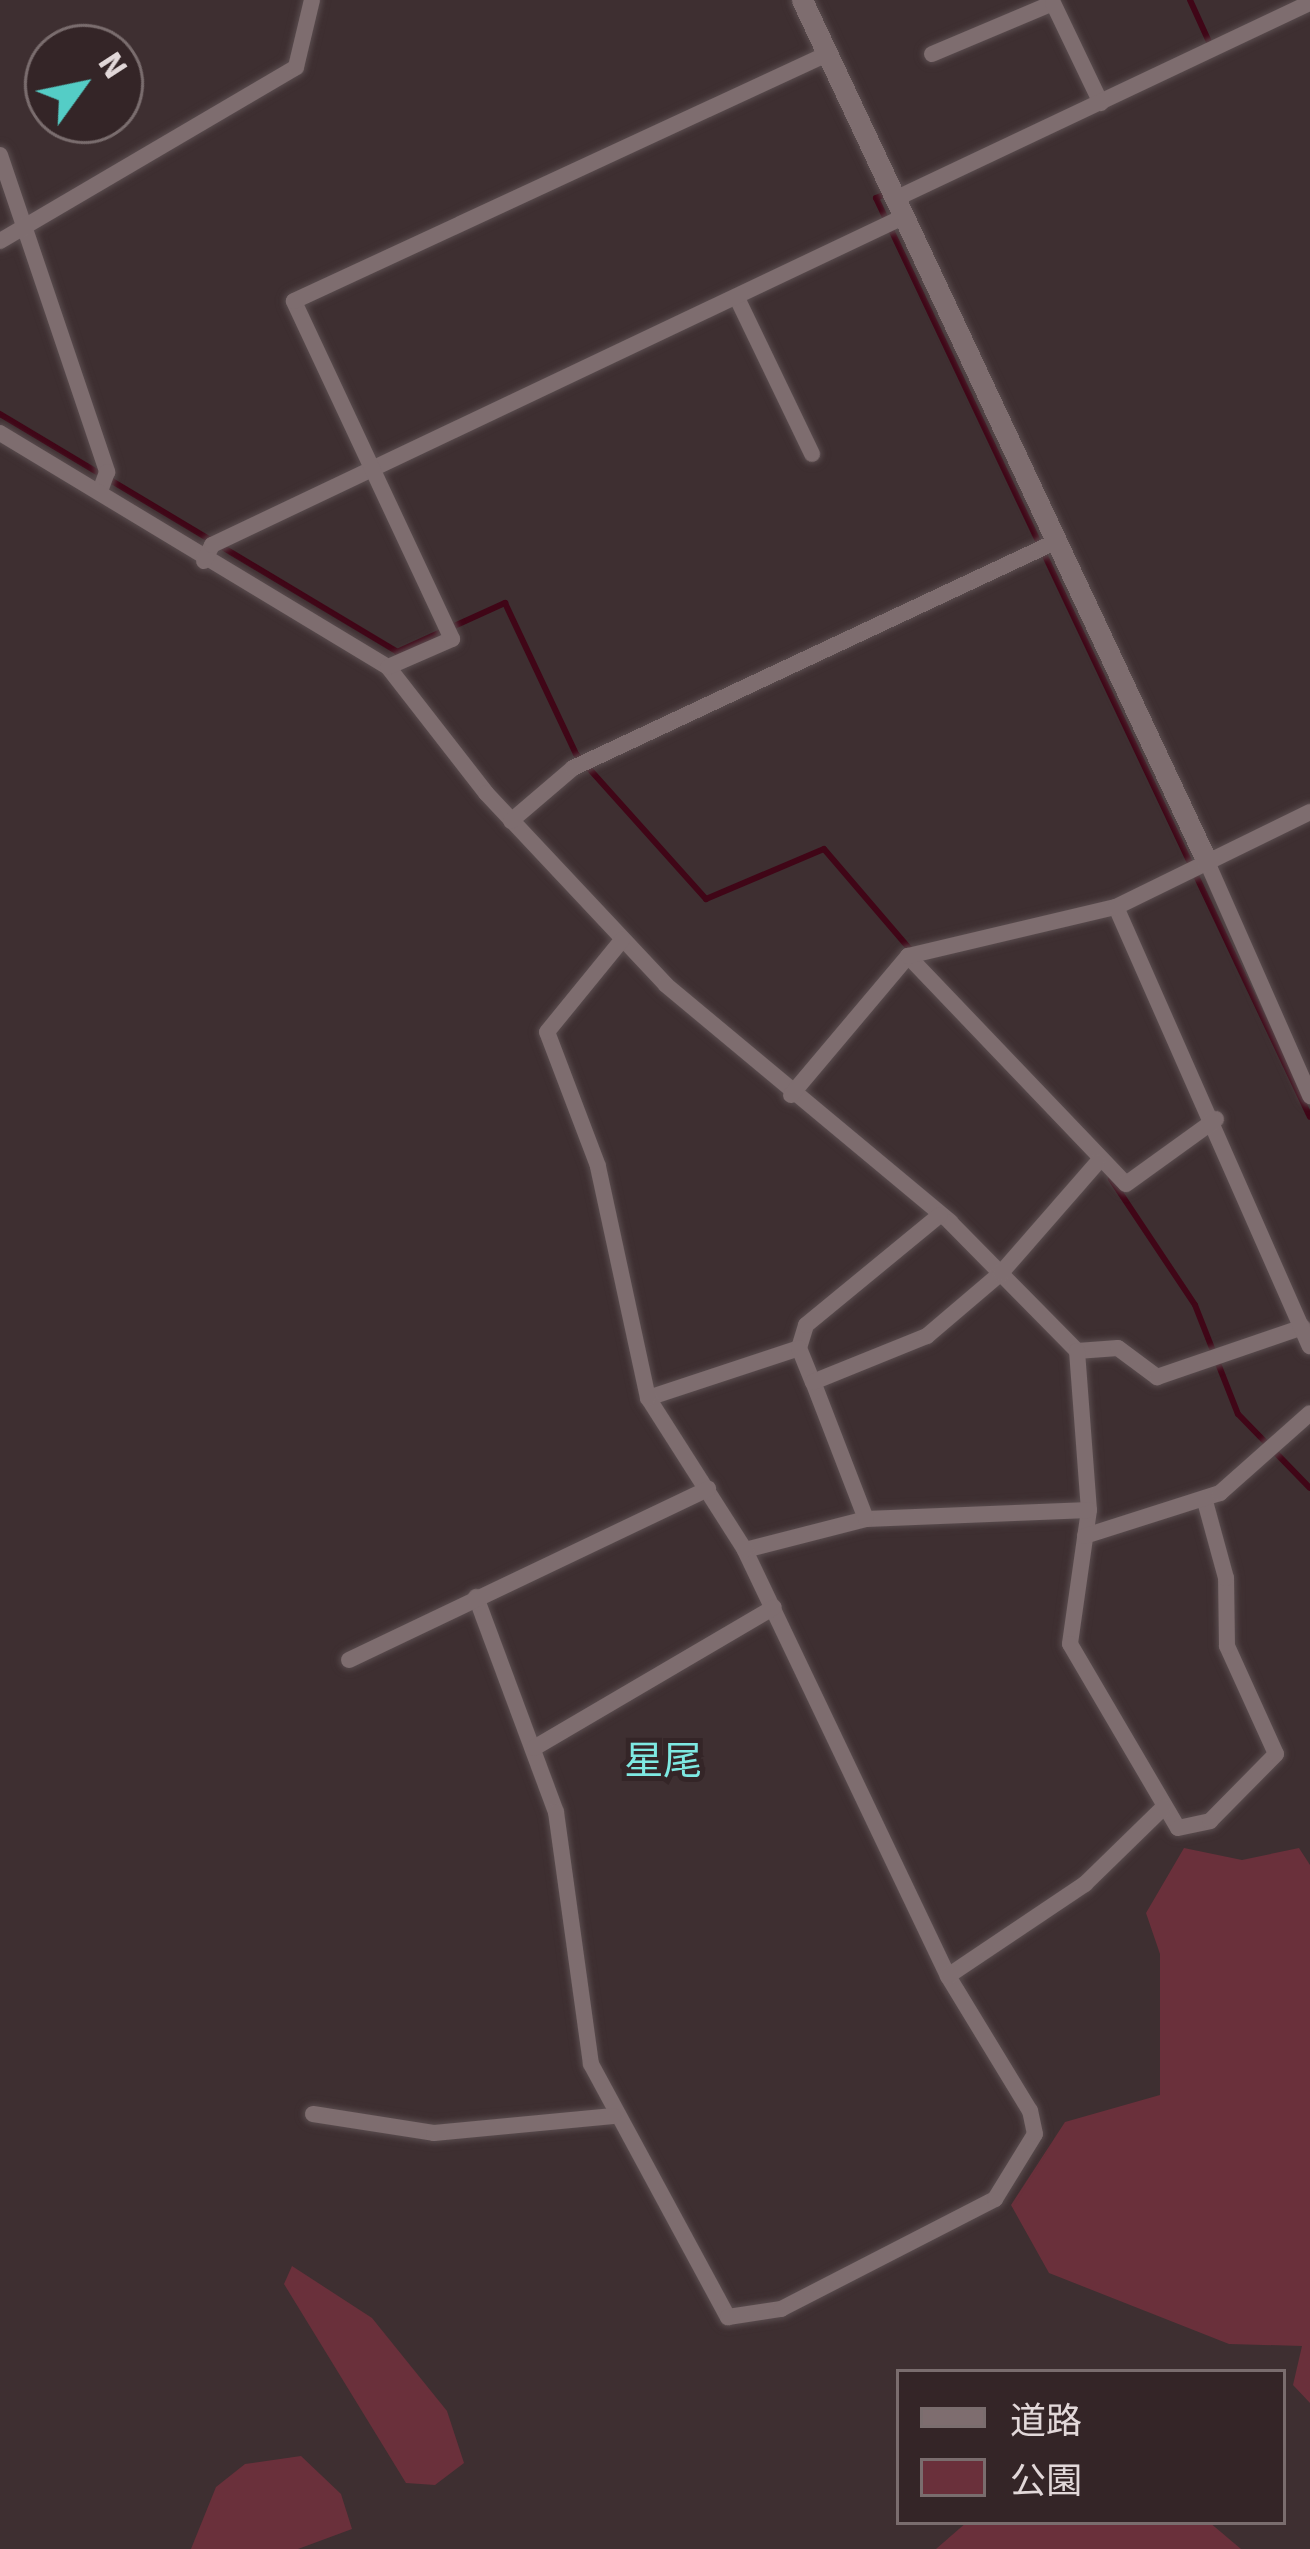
<!DOCTYPE html>
<html>
<head>
<meta charset="utf-8">
<style>
	body { margin:0 }
	#map { position:relative; width:1310px; height:2549px; overflow:hidden; background:#3e2f31; font-family:Signika,"Noto Sans JP",sans-serif }
	div>[style] { position:absolute }
	.green>* { inset:0; background:#6a303b }
	.stream>* { height:6px; margin:-3px; padding:0 3px; transform-origin:3px; border-radius:3px; background:#400617 }
	.roads { filter:drop-shadow(0 0 3px #5a4d4f) drop-shadow(0 0 3px #5a4d4f) }
	.minor>* { height:16px; margin:-8px; padding:0 8px; transform-origin:8px; border-radius:8px; background:#7e6d6f }
	.tertiary>* { height:21px; margin:-10.5px; padding:0 10.5px; transform-origin:10.5px; border-radius:10.5px; background:#7e6d6f }
	span { translate:-50% -50%; white-space:nowrap; text-align:center; line-height:1.15; -webkit-text-stroke:10px #342527; paint-order:stroke }
	.quarter-label { font-size:39px; color:#7ee9e2 }
	.legend { position:absolute; left:896px; top:2369px; width:390px; height:156px; box-sizing:border-box; background:#342527; border:3px solid #7a6d6e; margin:0; padding:15px 21px; list-style:none; font-size:36px; color:#e2d8d9 }
	.legend li { display:flex; align-items:center; gap:24px; height:60px }
	.legend b { width:60px; border:3px solid #7a6d6e }
	.north { position:absolute; left:24px; top:24px; width:120px; height:120px; box-sizing:border-box; background:#342527; border:3px solid #7a6d6e; border-radius:50%; rotate:57deg; font-size:33px; font-weight:700; line-height:48px; text-align:center; color:#e2d8d9 }
	.north::after { content:''; display:block; margin:auto; width:42px; height:54px; background:#54cdc6; clip-path:polygon(50% 0,100% 100%,50% 72%,0 100%) }
</style>
</head>
<body>
<div id="map">
	<div class="green">
		<div style="clip-path:polygon(1184px 1848px,1242px 1860px,1299px 1848px,1310px 1865px,1310px 2403px,1293px 2385px,1302px 2346px,1229px 2344px,1049px 2273px,1011px 2205px,1065px 2122px,1160px 2095px,1160px 1954px,1146px 1913px)"></div>
		<div style="clip-path:polygon(292px 2266px,372px 2318px,447px 2411px,464px 2463px,435px 2485px,406px 2483px,284px 2284px)"></div>
		<div style="clip-path:polygon(301px 2456px,341px 2494px,352px 2529px,298px 2549px,191px 2549px,216px 2487px,245px 2464px)"></div>
		<div style="clip-path:polygon(967px 2522px,1209px 2522px,1241px 2549px,936px 2549px)"></div>
	</div>
	<div class="stream">
		<div style="left:1190px;top:0;width:51px;rotate:65.5deg"></div>
		<div style="left:888px;top:193px;width:13px;rotate:157deg"></div>
		<div style="left:876px;top:198px;width:1016px;rotate:64.72deg"></div>
		<div style="left:0;top:414px;width:463px;rotate:30.9deg"></div>
		<div style="left:397px;top:652px;width:119px;rotate:-24.4deg"></div>
		<div style="left:505px;top:603px;width:167px;rotate:64.8deg"></div>
		<div style="left:576px;top:754px;width:195px;rotate:48.1deg"></div>
		<div style="left:706px;top:899px;width:128px;rotate:-23deg"></div>
		<div style="left:824px;top:849px;width:137px;rotate:49.4deg"></div>
		<div style="left:1111px;top:1179px;width:151px;rotate:56.3deg"></div>
		<div style="left:1195px;top:1305px;width:117px;rotate:68.5deg"></div>
		<div style="left:1238px;top:1414px;width:103px;rotate:45.8deg"></div>
	</div>
	<div class="roads">
		<div class="minor">
			<div style="left:932px;top:54px;width:131px;rotate:-22.9deg"></div>
			<div style="left:1053px;top:3px;width:111px;rotate:64.4deg"></div>
			<div style="left:0;top:155px;width:335px;rotate:71.3deg"></div>
			<div style="left:107px;top:472px;width:20px;rotate:110deg"></div>
			<div style="left:895px;top:199px;width:459px;rotate:-25.3deg"></div>
			<div style="left:0;top:241px;width:343px;rotate:-30.4deg"></div>
			<div style="left:296px;top:67px;width:69px;rotate:-76.6deg"></div>
			<div style="left:737px;top:298px;width:173px;rotate:64.3deg"></div>
			<div style="left:0;top:433px;width:453px;rotate:31.1deg"></div>
			<div style="left:388px;top:667px;width:160px;rotate:52.1deg"></div>
			<div style="left:486px;top:793px;width:263px;rotate:46.8deg"></div>
			<div style="left:666px;top:985px;width:370px;rotate:39.8deg"></div>
			<div style="left:950px;top:1222px;width:181px;rotate:45.4deg"></div>
			<div style="left:1077px;top:1351px;width:41px;rotate:-4.2deg"></div>
			<div style="left:1118px;top:1348px;width:49px;rotate:36.6deg"></div>
			<div style="left:1157px;top:1377px;width:154px;rotate:-18.9deg"></div>
			<div style="left:204px;top:561px;width:18px;rotate:-63deg"></div>
			<div style="left:212px;top:545px;width:765px;rotate:-25.39deg"></div>
			<div style="left:388px;top:667px;width:70px;rotate:-23.6deg"></div>
			<div style="left:452px;top:639px;width:373px;rotate:-115.1deg"></div>
			<div style="left:294px;top:301px;width:587px;rotate:-24.86deg"></div>
			<div style="left:511px;top:821px;width:82px;rotate:-40.5deg"></div>
			<div style="left:573px;top:768px;width:532px;rotate:-25.12deg"></div>
			<div style="left:1207px;top:862px;width:256px;rotate:66.2deg"></div>
			<div style="left:1116px;top:907px;width:480px;rotate:66.2deg"></div>
			<div style="left:908px;top:956px;width:315px;rotate:46.3deg"></div>
			<div style="left:1126px;top:1184px;width:111px;rotate:-35.8deg"></div>
			<div style="left:791px;top:1095px;width:182px;rotate:-49.9deg"></div>
			<div style="left:908px;top:956px;width:214px;rotate:-13.3deg"></div>
			<div style="left:1116px;top:907px;width:216px;rotate:-26.1deg"></div>
			<div style="left:799px;top:1348px;width:24px;rotate:-73deg"></div>
			<div style="left:806px;top:1325px;width:173px;rotate:-39.4deg"></div>
			<div style="left:1077px;top:1351px;width:159px;rotate:85.7deg"></div>
			<div style="left:1089px;top:1510px;width:135px;rotate:98.1deg"></div>
			<div style="left:1070px;top:1644px;width:213px;rotate:59.6deg"></div>
			<div style="left:1178px;top:1828px;width:33px;rotate:-12deg"></div>
			<div style="left:1210px;top:1821px;width:94px;rotate:-45.4deg"></div>
			<div style="left:1276px;top:1754px;width:119px;rotate:-114.4deg"></div>
			<div style="left:1227px;top:1646px;width:68px;rotate:-90.8deg"></div>
			<div style="left:1226px;top:1578px;width:80px;rotate:-105.3deg"></div>
			<div style="left:648px;top:1398px;width:159px;rotate:-18.3deg"></div>
			<div style="left:799px;top:1348px;width:37px;rotate:68deg"></div>
			<div style="left:866px;top:1519px;width:223px;rotate:-2.3deg"></div>
			<div style="left:1085px;top:1536px;width:142px;rotate:-17.7deg"></div>
			<div style="left:1220px;top:1493px;width:120px;rotate:-41.6deg"></div>
			<div style="left:745px;top:1550px;width:125px;rotate:-14.4deg"></div>
			<div style="left:866px;top:1519px;width:147px;rotate:-111.1deg"></div>
			<div style="left:813px;top:1382px;width:123px;rotate:-22deg"></div>
			<div style="left:927px;top:1336px;width:97px;rotate:-40.4deg"></div>
			<div style="left:1001px;top:1273px;width:146px;rotate:-48.9deg"></div>
			<div style="left:476px;top:1597px;width:229px;rotate:69.6deg"></div>
			<div style="left:556px;top:1812px;width:254px;rotate:82.1deg"></div>
			<div style="left:591px;top:2064px;width:288px;rotate:61.6deg"></div>
			<div style="left:728px;top:2317px;width:54px;rotate:-8.6deg"></div>
			<div style="left:781px;top:2309px;width:241px;rotate:-27.2deg"></div>
			<div style="left:995px;top:2199px;width:76px;rotate:-58.4deg"></div>
			<div style="left:1035px;top:2134px;width:24px;rotate:-102deg"></div>
			<div style="left:1030px;top:2111px;width:158px;rotate:-121.3deg"></div>
			<div style="left:948px;top:1976px;width:472px;rotate:-115.5deg"></div>
			<div style="left:745px;top:1550px;width:180px;rotate:-122.5deg"></div>
			<div style="left:648px;top:1398px;width:237px;rotate:-102.2deg"></div>
			<div style="left:598px;top:1166px;width:143px;rotate:-110.8deg"></div>
			<div style="left:547px;top:1032px;width:119px;rotate:-50.8deg"></div>
			<div style="left:349px;top:1660px;width:398px;rotate:-25.5deg"></div>
			<div style="left:534px;top:1748px;width:278px;rotate:-30.4deg"></div>
			<div style="left:948px;top:1976px;width:165px;rotate:-33.9deg"></div>
			<div style="left:1085px;top:1884px;width:109px;rotate:-44.3deg"></div>
			<div style="left:313px;top:2114px;width:122px;rotate:8.9deg"></div>
			<div style="left:434px;top:2133px;width:180px;rotate:-5.4deg"></div>
		</div>
		<div class="tertiary">
			<div style="left:802px;top:0;width:952px;rotate:64.83deg"></div>
		</div>
	</div>
	<div class="quarter-label">
		<span style="left:663px;top:1761px">星尾</span>
	</div>
	<ul class="legend">
	<li><b style="height:15px;background:#7e6d6f"></b>道路</li>
	<li><b style="height:33px;background:#6a303b"></b>公園</li>
	</ul>
	<div class="north">N</div>
</div>
</body>
</html>
